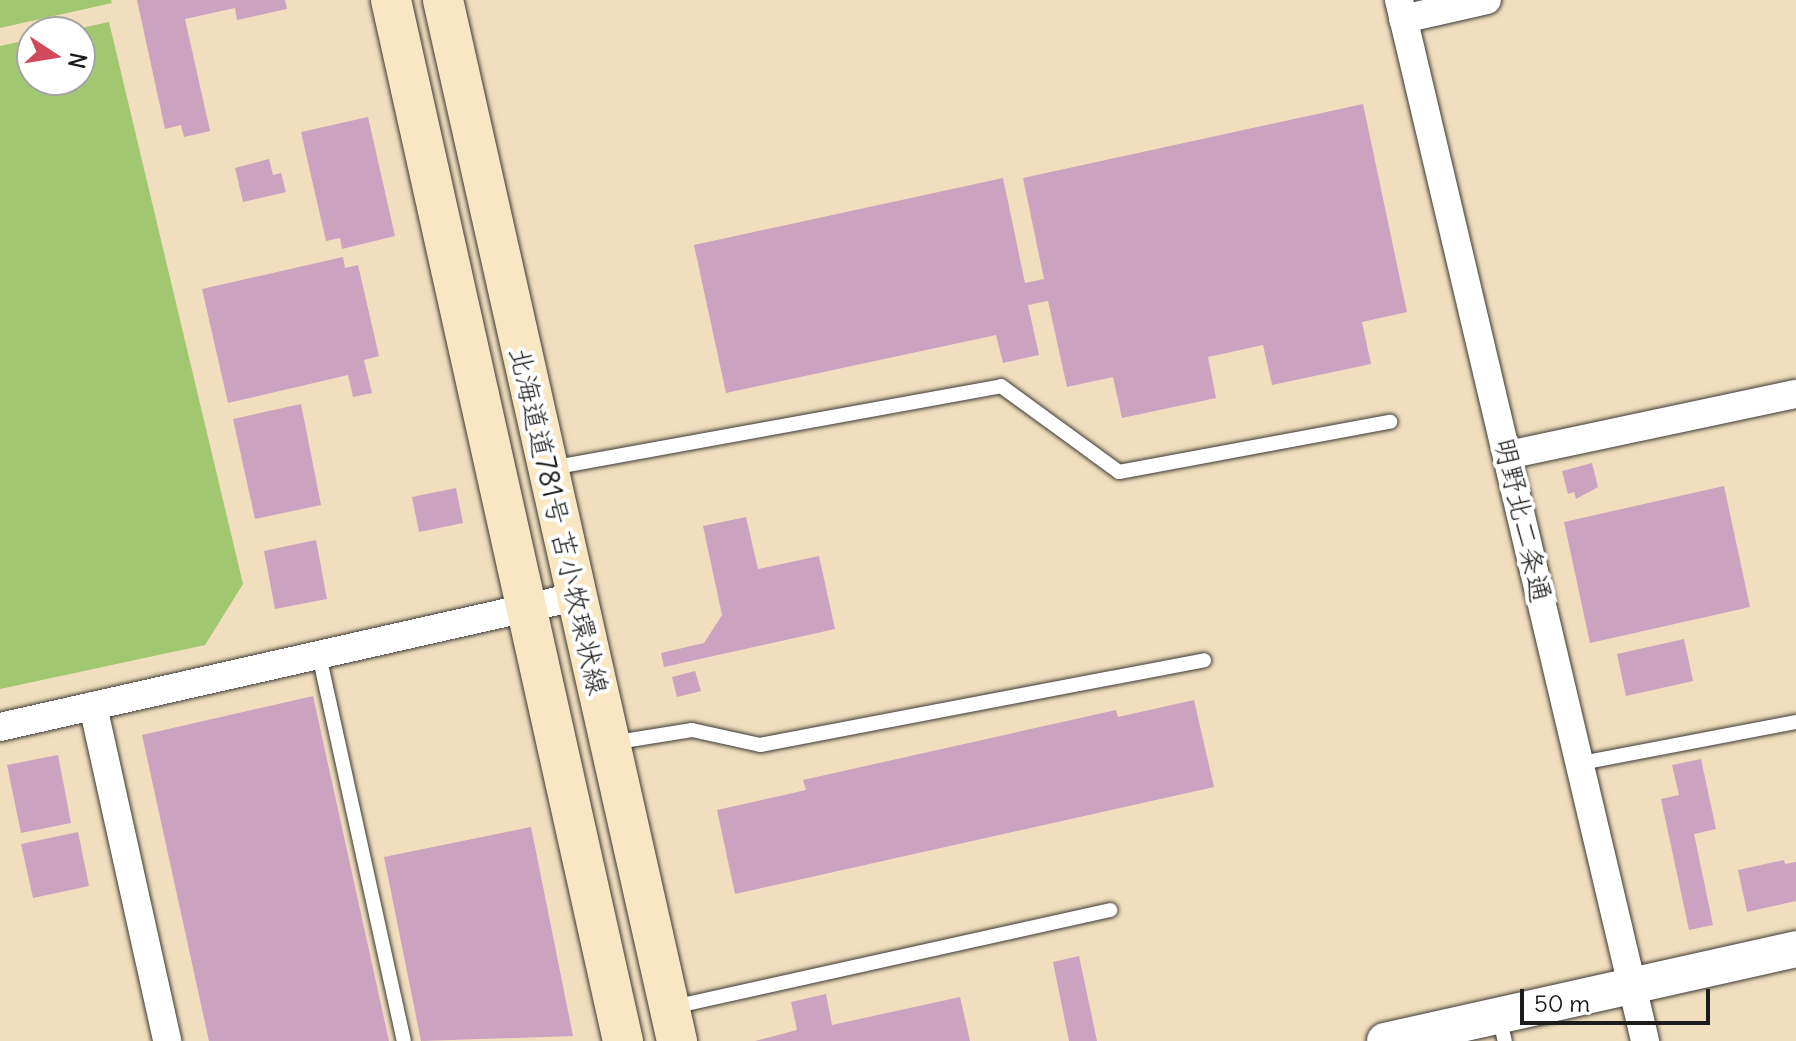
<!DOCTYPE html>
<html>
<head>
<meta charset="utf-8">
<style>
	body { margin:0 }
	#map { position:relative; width:1796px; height:1041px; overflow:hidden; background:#f1debe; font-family:Delius,"Klee One",sans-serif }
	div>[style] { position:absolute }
	.green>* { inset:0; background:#a1c771 }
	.building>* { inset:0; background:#cba3c1 }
	.roads { filter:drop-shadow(0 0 2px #3c3934) drop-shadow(0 0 2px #3c3934) }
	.service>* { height:14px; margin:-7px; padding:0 7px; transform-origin:7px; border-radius:7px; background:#fff }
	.minor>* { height:28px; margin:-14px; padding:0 14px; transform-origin:14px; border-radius:14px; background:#fff }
	.tertiary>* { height:36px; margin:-18px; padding:0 18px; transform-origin:18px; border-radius:18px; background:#fff }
	.secondary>* { height:40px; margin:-20px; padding:0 20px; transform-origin:20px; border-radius:20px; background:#f9e7c3 }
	span { translate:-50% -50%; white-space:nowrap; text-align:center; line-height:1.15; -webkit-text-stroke:8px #fff; paint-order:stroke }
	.street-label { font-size:28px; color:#1c1c1c }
	.north { position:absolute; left:16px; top:16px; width:80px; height:80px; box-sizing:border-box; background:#fff; border:2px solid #a4a4a4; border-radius:50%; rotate:102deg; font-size:22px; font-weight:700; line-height:32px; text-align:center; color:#1c1c1c }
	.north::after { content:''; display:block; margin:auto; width:28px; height:36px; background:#d1495b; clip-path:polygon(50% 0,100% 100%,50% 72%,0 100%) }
	.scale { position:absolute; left:1520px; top:989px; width:190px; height:36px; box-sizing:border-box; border:4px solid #1c1c1c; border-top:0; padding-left:10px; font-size:24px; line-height:28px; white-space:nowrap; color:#1c1c1c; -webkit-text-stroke:6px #fff; paint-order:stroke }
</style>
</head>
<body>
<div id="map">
	<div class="green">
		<div style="clip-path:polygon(0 0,111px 0,112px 3px,0 28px)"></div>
		<div style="clip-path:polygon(109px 22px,243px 584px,205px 645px,0 689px,0 46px,32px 39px,32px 80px,80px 80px,80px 32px,63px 32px)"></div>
	</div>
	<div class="building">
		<div style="clip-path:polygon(137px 0,285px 0,287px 9px,237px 20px,235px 8px,185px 19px,210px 131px,184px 137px,181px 125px,165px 129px)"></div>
		<div style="clip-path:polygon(1363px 104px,1407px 312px,1362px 322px,1371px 364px,1272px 385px,1263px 345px,1208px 357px,1216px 398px,1122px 418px,1113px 377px,1067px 387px,1048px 301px,1028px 305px,1039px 355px,1003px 363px,996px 335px,726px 393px,694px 245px,1003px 178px,1025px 283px,1044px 279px,1023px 178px)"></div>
		<div style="clip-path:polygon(368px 117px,395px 236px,342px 249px,340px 238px,326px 241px,301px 132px)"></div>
		<div style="clip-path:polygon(269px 159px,273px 175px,281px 173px,286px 192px,243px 202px,235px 168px)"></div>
		<div style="clip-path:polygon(343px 257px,345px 268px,358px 265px,379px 356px,364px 360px,372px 393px,353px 397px,348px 375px,228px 403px,202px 289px)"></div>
		<div style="clip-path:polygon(301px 404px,321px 505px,255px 519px,233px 419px)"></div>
		<div style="clip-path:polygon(1592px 463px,1598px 487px,1576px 499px,1574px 492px,1568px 494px,1562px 471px)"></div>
		<div style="clip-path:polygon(1724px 486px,1750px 607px,1590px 643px,1564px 522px)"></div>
		<div style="clip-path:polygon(456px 488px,463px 523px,419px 532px,412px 497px)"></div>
		<div style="clip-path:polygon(746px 517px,758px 569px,819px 556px,835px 629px,664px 667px,661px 653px,704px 643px,722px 615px,703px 526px)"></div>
		<div style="clip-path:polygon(316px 540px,327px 599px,275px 609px,264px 551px)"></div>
		<div style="clip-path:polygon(1684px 639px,1693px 681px,1626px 696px,1617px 654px)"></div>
		<div style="clip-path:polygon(695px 671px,701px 691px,677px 697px,672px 677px)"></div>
		<div style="clip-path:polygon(313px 696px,389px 1041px,209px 1041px,142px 735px)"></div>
		<div style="clip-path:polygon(1194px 700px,1214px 787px,735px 894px,717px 810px,806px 790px,803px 780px,1116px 710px,1118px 717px)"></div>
		<div style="clip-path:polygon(58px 755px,71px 823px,21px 833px,7px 765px)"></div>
		<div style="clip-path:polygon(1701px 759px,1716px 829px,1694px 834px,1713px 925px,1689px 930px,1661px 799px,1679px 795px,1672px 765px)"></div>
		<div style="clip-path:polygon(531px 827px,573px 1036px,421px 1041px,384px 857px)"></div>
		<div style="clip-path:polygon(78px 832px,89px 886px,33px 898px,21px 844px)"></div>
		<div style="clip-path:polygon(1784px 860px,1785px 864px,1796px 862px,1796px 901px,1747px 912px,1738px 870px)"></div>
		<div style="clip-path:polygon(1079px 956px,1097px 1041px,1069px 1041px,1053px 962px)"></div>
		<div style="clip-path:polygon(826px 994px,832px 1025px,960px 997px,970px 1041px,755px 1041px,797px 1030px,791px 1002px)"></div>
	</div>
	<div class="roads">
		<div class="service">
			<div style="left:551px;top:468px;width:457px;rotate:-10.3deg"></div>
			<div style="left:1001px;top:386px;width:146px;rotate:36.1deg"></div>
			<div style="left:1119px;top:472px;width:276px;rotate:-10.5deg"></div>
			<div style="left:319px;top:655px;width:395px;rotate:77.6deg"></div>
			<div style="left:611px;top:743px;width:82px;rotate:-9.1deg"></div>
			<div style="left:692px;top:730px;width:70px;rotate:12.4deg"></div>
			<div style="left:760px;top:745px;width:452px;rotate:-10.8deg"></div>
			<div style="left:1581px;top:763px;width:219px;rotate:-10.8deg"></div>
			<div style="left:673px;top:1007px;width:448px;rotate:-12.5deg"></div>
			<div style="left:1499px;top:1016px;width:26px;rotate:77deg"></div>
		</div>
		<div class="minor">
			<div style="left:1399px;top:0;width:1070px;rotate:76.7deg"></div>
			<div style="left:1403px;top:19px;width:86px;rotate:-12.7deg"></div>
			<div style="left:1508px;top:455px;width:294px;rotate:-12deg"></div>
			<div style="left:93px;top:706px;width:343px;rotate:77.5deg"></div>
			<div style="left:0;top:727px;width:590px;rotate:-12.74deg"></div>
		</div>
		<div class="tertiary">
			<div style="left:1385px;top:1041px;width:421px;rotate:-12.6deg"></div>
		</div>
		<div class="secondary">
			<div style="left:391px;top:0;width:1067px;rotate:77.44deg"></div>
			<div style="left:443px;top:0;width:1067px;rotate:77.33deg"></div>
		</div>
	</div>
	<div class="street-label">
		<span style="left:1523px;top:520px;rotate:77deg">明野北二条通</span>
		<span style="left:559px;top:521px;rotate:77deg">北海道道781号 苫小牧環状線</span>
	</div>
	<div class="north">N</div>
	<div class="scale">50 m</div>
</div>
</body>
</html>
